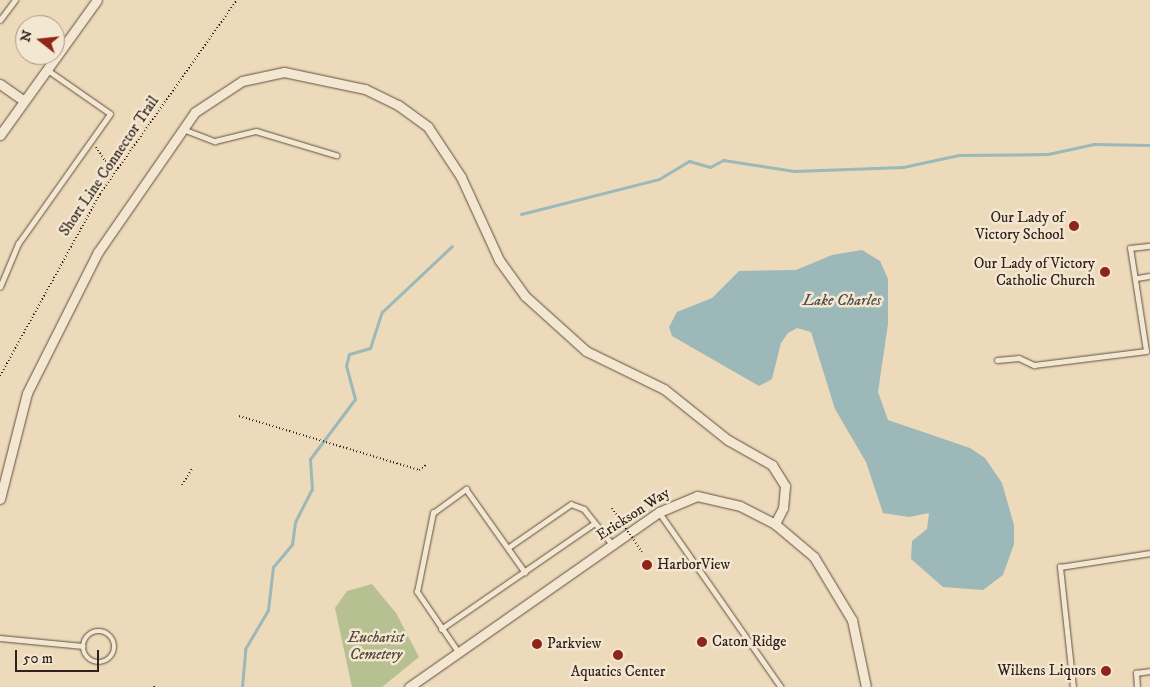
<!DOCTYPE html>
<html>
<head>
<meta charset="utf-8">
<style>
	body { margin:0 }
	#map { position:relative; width:1150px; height:687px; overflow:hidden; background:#ecdaba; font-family:"IM FELL DW Pica",serif }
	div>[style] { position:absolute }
	.green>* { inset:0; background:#b6c091 }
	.water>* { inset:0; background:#9cb8b8 }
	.stream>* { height:3px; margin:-1.5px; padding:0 1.5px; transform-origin:1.5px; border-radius:1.5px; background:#9cb8b8 }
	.path>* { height:2px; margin-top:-1px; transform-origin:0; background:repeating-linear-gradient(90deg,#32211a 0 1px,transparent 0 3.5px) }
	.roads { filter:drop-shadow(0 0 1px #604f42) drop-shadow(0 0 1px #604f42) }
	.service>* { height:4.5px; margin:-2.25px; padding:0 2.25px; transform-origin:2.25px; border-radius:2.25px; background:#f3e7d2 }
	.service>.ring { margin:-2.25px; padding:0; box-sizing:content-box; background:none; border:4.5px solid #f3e7d2; border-radius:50% }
	.minor>* { height:9px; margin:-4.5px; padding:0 4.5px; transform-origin:4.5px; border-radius:4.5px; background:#f3e7d2 }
	.path-bridge>* { height:2px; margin-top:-1px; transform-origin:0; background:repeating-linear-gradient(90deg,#32211a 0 1px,transparent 0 3.5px) }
	.dots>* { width:14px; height:14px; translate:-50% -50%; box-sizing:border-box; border:2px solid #f3e7d2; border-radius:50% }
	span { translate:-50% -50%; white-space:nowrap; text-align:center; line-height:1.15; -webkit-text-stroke:5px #f3e7d2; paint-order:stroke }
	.street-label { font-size:15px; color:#32211a }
	.poi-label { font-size:15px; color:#32211a }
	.right { translate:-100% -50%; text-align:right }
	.left { translate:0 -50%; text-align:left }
	.park-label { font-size:15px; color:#534938; font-style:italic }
	.water-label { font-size:16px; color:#524e49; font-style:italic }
	.north { position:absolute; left:15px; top:15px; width:50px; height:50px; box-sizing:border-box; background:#f3e7d2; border:1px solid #a69888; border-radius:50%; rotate:286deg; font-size:14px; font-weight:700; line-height:20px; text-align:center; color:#32211a }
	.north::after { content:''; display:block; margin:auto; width:18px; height:22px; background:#8f2418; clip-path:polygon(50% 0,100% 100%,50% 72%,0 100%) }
	.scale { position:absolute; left:15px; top:650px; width:84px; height:22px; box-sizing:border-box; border:2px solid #32211a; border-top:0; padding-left:6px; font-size:15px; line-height:18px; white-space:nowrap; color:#32211a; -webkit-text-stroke:4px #f3e7d2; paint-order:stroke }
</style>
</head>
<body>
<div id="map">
	<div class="green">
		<div style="clip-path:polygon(372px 584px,396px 613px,419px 657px,382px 687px,352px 687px,335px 608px,347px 591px)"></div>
	</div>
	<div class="water">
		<div style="clip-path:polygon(862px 250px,880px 261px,888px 279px,888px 324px,878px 392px,888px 420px,970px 448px,985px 458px,1002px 483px,1014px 525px,1014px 544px,1003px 575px,983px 590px,943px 587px,911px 559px,912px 541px,927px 529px,929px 513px,909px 517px,883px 513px,866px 462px,835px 409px,811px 332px,797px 328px,788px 333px,781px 343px,772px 379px,759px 386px,672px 336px,669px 327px,677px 312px,712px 298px,739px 271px,796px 270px,832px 255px)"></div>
	</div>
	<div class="stream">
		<div style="left:521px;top:214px;width:142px;rotate:-14.2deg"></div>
		<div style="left:659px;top:179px;width:35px;rotate:-31deg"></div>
		<div style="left:689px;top:161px;width:22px;rotate:16deg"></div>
		<div style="left:710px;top:167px;width:15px;rotate:-28deg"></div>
		<div style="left:723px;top:160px;width:72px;rotate:8.8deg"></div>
		<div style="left:794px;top:171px;width:109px;rotate:-2.1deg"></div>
		<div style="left:903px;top:167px;width:57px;rotate:-12.1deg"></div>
		<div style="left:959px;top:155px;width:89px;rotate:-0.6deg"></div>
		<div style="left:1048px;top:154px;width:47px;rotate:-12.3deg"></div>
		<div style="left:1094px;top:144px;width:56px;rotate:1deg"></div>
		<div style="left:242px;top:687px;width:38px;rotate:-85deg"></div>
		<div style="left:245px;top:649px;width:45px;rotate:-59.5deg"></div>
		<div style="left:268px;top:610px;width:43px;rotate:-83.4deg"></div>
		<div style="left:273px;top:567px;width:30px;rotate:-50deg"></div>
		<div style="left:292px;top:544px;width:22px;rotate:-82deg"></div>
		<div style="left:295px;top:522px;width:37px;rotate:-63deg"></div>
		<div style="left:312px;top:489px;width:30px;rotate:-94deg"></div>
		<div style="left:310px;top:459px;width:75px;rotate:-53.1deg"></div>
		<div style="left:355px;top:399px;width:34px;rotate:-105deg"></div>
		<div style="left:346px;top:366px;width:12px;rotate:-76deg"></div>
		<div style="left:349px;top:354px;width:22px;rotate:-16deg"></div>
		<div style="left:370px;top:348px;width:38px;rotate:-72deg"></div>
		<div style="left:382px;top:312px;width:96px;rotate:-43.3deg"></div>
	</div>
	<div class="path">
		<div style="left:96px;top:147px;width:17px;rotate:57deg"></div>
		<div style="left:105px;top:161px;width:15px;rotate:28deg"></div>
		<div style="left:0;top:376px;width:208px;rotate:-61.2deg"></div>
		<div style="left:100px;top:194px;width:237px;rotate:-54.8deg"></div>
		<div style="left:239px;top:416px;width:188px;rotate:16.7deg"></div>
		<div style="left:419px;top:470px;width:9px;rotate:-36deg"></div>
		<div style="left:182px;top:485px;width:19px;rotate:-58deg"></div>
		<div style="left:154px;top:687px;width:3px;rotate:-72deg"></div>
	</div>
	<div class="roads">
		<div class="service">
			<div style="left:0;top:20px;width:25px;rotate:-53deg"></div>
			<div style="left:183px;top:129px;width:34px;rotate:21deg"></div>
			<div style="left:215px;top:141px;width:42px;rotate:-13.7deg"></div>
			<div style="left:256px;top:131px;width:84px;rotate:16.7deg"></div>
			<div style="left:1137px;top:278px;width:13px;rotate:-9deg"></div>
			<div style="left:0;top:287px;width:47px;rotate:-67.3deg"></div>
			<div style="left:18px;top:244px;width:159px;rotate:-54.7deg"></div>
			<div style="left:110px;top:114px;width:77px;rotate:-145.1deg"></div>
			<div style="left:997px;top:360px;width:22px;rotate:-5deg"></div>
			<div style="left:1019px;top:358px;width:17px;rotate:25deg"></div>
			<div style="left:1034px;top:365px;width:113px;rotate:-7.1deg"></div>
			<div style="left:1146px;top:351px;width:104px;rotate:-98.8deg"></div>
			<div style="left:1130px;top:248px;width:20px;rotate:-6deg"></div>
			<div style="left:659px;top:512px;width:213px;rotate:55.1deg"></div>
			<div style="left:509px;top:547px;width:75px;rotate:-34.7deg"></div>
			<div style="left:571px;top:504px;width:14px;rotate:21deg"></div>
			<div style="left:584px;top:509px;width:45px;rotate:51.3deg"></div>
			<div style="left:441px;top:629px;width:185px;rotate:-34.6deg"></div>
			<div class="ring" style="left:83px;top:631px;width:27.5px;height:27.5px"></div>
			<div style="left:0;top:638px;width:83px;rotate:5.5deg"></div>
			<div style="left:458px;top:652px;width:73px;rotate:-124.3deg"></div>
			<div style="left:417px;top:592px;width:81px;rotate:-78.6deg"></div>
			<div style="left:433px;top:513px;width:41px;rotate:-36deg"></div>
			<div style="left:466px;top:489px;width:102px;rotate:54.6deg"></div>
			<div style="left:1073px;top:687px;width:121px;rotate:-96.2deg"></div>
			<div style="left:1060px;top:567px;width:91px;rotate:-8.8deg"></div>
			<div style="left:1137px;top:687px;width:14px;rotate:-94deg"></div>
			<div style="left:1136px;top:673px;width:14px;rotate:-8deg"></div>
		</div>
		<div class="minor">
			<div style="left:0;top:84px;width:29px;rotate:35deg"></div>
			<div style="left:0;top:135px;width:166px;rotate:-54.3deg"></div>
			<div style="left:0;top:499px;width:109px;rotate:-75.7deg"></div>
			<div style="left:27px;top:393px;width:158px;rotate:-63.3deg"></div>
			<div style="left:98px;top:252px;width:170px;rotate:-55.3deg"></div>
			<div style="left:195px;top:112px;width:56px;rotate:-33.4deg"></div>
			<div style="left:242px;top:81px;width:43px;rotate:-12.1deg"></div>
			<div style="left:284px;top:72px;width:83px;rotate:11.9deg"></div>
			<div style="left:365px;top:89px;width:37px;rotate:26deg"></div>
			<div style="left:398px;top:105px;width:37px;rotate:36deg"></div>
			<div style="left:428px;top:127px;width:60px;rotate:56.6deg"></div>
			<div style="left:461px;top:177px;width:91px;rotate:65.4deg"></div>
			<div style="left:499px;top:260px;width:44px;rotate:54.2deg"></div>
			<div style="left:525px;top:296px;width:82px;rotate:42deg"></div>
			<div style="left:586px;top:351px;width:87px;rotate:26deg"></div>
			<div style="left:664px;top:389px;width:82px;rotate:38.6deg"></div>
			<div style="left:728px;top:440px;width:51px;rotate:29.6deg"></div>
			<div style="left:772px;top:465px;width:25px;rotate:58deg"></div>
			<div style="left:785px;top:486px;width:22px;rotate:95deg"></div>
			<div style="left:783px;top:508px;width:18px;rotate:117deg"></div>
			<div style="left:409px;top:687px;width:305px;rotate:-35deg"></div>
			<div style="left:659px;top:512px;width:41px;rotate:-22.8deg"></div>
			<div style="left:697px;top:496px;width:44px;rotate:13.1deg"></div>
			<div style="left:740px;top:506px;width:39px;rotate:27deg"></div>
			<div style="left:775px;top:524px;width:51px;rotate:40.2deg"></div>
			<div style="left:814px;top:557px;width:74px;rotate:58.9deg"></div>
			<div style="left:852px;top:620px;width:68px;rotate:78.2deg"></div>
		</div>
	</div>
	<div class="path-bridge">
		<div style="left:612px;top:508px;width:53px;rotate:55.7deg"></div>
	</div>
	<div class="dots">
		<div style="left:1074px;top:226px;background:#8f2418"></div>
		<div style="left:1105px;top:272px;background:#8f2418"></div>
		<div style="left:647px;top:565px;background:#8f2418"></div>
		<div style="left:702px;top:642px;background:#8f2418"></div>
		<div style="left:537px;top:644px;background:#8f2418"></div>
		<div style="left:618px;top:655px;background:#8f2418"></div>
		<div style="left:1106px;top:671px;background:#8f2418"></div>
	</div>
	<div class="street-label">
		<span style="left:109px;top:166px;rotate:-56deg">Short Line Connector Trail</span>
		<span style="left:633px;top:514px;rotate:-33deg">Erickson Way</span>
	</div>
	<div class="poi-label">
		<span class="right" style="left:1064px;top:226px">Our Lady of<br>Victory School</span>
		<span class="right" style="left:1095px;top:272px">Our Lady of Victory<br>Catholic Church</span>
		<span class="left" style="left:657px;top:565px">HarborView</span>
		<span class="left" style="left:712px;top:642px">Caton Ridge</span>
		<span class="left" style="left:547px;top:644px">Parkview</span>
		<span class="right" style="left:1096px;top:671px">Wilkens Liquors</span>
		<span style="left:618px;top:672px">Aquatics Center</span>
	</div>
	<div class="park-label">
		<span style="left:376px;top:646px">Eucharist<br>Cemetery</span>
	</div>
	<div class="water-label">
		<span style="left:842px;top:300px">Lake Charles</span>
	</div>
	<div class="north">N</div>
	<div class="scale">50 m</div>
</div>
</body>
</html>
